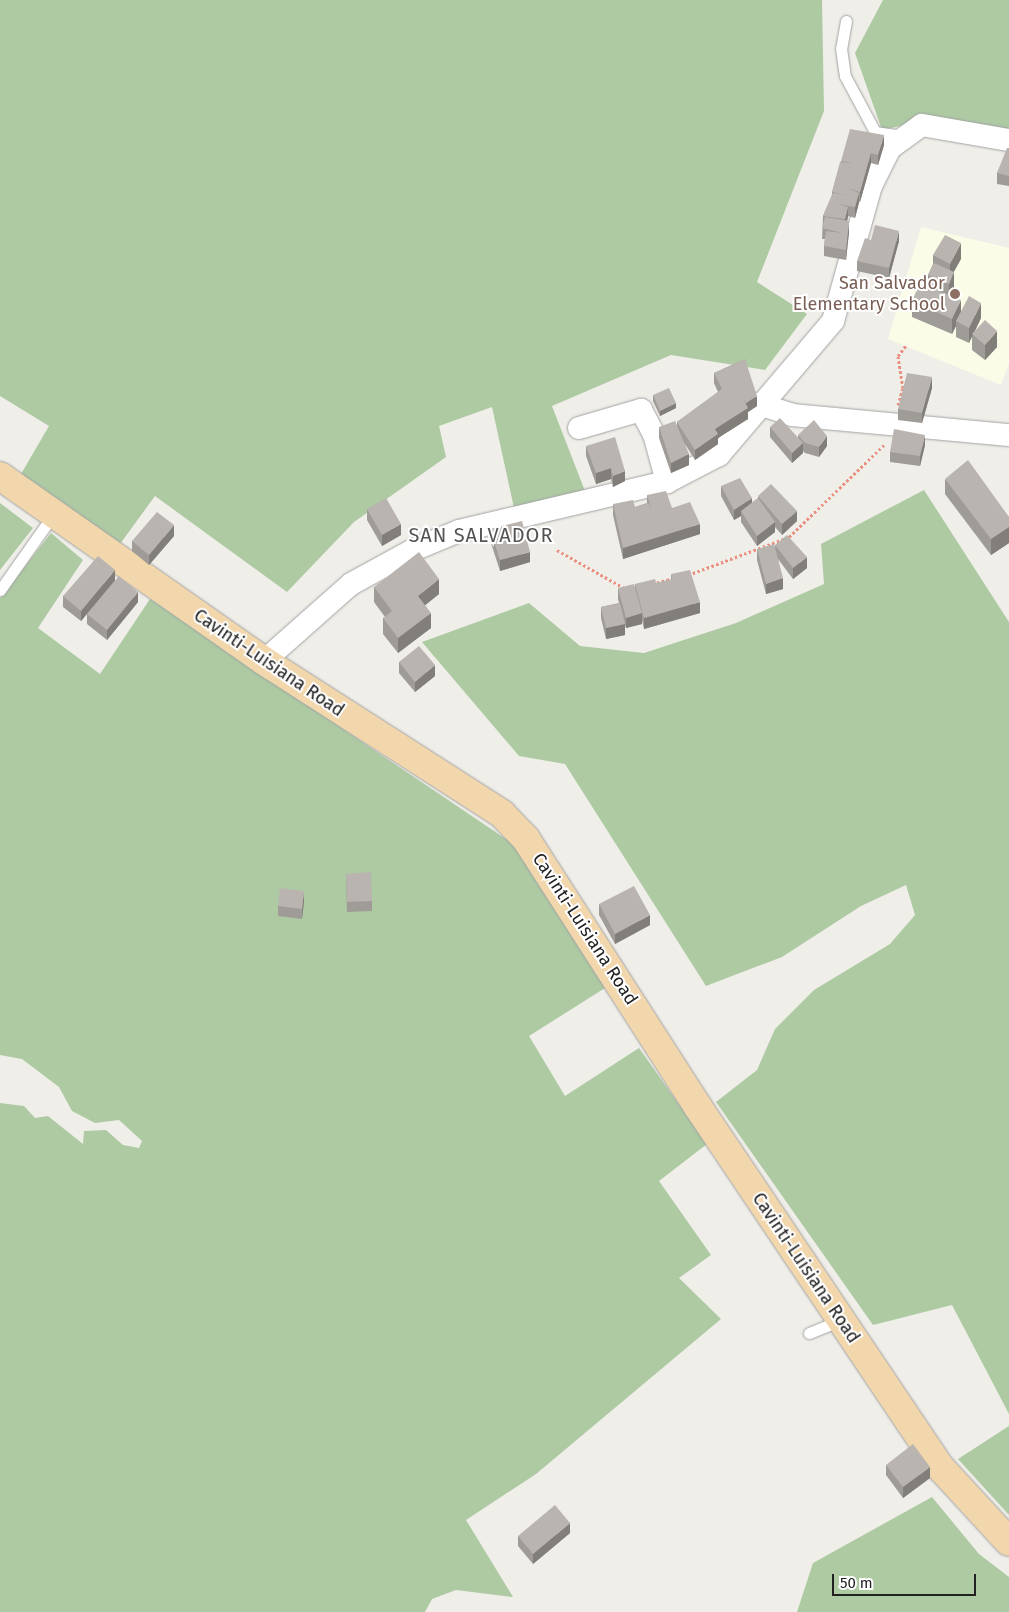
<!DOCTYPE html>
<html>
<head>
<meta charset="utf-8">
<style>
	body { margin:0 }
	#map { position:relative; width:1009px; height:1612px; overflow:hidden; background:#f0eee9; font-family:"Fira Sans",sans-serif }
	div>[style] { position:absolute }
	.education>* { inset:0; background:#fbfce7 }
	.forest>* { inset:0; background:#adcaa3 }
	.path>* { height:3px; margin-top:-1.5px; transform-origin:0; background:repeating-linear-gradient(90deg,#ea9080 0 2.5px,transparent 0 5px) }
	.roads { filter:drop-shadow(0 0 1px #a2a2a2) drop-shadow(0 0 1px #a2a2a2) }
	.lane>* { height:11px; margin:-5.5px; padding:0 5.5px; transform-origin:5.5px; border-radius:5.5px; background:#fff }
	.street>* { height:22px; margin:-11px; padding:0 11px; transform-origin:11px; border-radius:11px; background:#fff }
	.primary>* { height:28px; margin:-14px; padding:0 14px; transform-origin:14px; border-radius:14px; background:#f2d7ad }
	.wall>* { inset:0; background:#9f9b96 }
	.shaded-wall>* { inset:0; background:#827e7a }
	.building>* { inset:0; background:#b9b4af }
	.dots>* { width:14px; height:14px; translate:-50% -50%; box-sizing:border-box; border:2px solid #fff; border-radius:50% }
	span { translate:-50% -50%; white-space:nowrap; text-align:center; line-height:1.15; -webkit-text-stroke:4px #fff; paint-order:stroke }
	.education-label { font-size:18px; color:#785e54 }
	.right { translate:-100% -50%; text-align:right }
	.street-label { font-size:18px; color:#212121 }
	.quarter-label { font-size:20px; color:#545454; letter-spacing:1px }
	.scale { position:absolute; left:832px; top:1574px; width:144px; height:22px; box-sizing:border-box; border:2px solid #212121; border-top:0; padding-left:6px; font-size:15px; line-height:18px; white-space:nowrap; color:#212121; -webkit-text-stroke:4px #fff; paint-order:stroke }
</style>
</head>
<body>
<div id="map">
	<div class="education">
		<div style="clip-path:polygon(921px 227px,1009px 248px,1009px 364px,1001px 385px,888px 339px)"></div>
	</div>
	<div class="forest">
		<div style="clip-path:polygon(0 0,822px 0,824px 111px,757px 282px,807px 314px,765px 370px,671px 355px,552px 406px,585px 491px,514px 508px,492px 407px,439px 426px,446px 457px,354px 522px,287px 592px,155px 496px,120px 544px,21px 474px,49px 426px,0 396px)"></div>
		<div style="clip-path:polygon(883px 0,1009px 0,1009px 137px,937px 118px,882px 130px,855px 53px)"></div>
		<div style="clip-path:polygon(924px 490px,1009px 622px,1009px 1414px,952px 1305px,873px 1325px,716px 1102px,757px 1070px,775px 1029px,814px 990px,890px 944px,915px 915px,906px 885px,861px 906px,782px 957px,706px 986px,565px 764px,519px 756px,422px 642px,529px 603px,580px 646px,644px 653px,736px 623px,824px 584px,821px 544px)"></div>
		<div style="clip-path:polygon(0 503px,33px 528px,0 570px)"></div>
		<div style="clip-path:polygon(51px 533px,83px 560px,38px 628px,100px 674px,150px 599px,515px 845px,605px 988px,529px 1036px,565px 1096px,639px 1048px,707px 1144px,659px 1181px,711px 1255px,679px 1278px,721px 1319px,536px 1474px,466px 1520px,513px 1597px,456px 1590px,432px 1599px,425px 1612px,0 1612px,0 1103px,24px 1106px,35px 1118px,48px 1116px,83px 1144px,84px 1131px,106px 1130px,123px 1145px,139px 1148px,142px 1141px,119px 1120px,95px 1123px,72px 1111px,59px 1087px,22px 1059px,0 1055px,0 598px)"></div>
		<div style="clip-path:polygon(1009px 1426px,1009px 1515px,958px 1459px)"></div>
		<div style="clip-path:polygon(932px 1497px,979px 1554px,1009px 1577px,1009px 1612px,797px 1612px,813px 1563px)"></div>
	</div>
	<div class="path">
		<div style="left:898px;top:405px;width:18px;rotate:-74deg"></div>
		<div style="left:903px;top:388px;width:32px;rotate:-99deg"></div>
		<div style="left:898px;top:356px;width:15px;rotate:-53deg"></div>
		<div style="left:557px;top:550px;width:79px;rotate:29.5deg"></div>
		<div style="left:688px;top:575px;width:108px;rotate:-20.6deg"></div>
		<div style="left:789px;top:537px;width:134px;rotate:-44.1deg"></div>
		<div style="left:652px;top:584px;width:24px;rotate:-15deg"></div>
	</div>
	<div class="roads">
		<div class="lane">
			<div style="left:846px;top:21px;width:27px;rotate:100deg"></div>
			<div style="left:841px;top:48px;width:28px;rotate:82deg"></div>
			<div style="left:845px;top:76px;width:64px;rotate:61.8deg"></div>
			<div style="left:875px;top:132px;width:28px;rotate:8deg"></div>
			<div style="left:0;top:590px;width:92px;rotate:-54.8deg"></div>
			<div style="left:809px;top:1333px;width:35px;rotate:-22deg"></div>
		</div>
		<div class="street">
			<div style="left:759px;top:404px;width:35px;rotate:18deg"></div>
			<div style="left:792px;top:415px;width:218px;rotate:5.3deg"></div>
			<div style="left:579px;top:428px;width:65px;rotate:-16.2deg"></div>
			<div style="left:641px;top:410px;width:27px;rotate:62deg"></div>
			<div style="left:654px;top:434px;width:50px;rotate:74.8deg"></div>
			<div style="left:264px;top:661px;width:116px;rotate:-41.5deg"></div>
			<div style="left:351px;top:584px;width:71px;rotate:-28.7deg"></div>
			<div style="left:413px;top:550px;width:50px;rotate:-22.4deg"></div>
			<div style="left:459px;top:531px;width:214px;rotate:-13.3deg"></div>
			<div style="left:667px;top:482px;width:59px;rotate:-27.4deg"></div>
			<div style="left:719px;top:455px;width:176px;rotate:-49.6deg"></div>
			<div style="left:833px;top:321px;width:140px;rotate:-74.3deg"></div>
			<div style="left:871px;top:186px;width:42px;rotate:-63.4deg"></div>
			<div style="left:890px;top:148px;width:39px;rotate:-36deg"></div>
			<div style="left:922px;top:125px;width:88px;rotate:9.8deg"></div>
		</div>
		<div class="primary">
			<div style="left:0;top:476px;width:322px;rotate:35deg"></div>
			<div style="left:264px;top:661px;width:283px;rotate:32.7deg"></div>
			<div style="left:502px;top:814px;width:35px;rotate:46deg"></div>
			<div style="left:526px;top:839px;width:318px;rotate:57.3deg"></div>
			<div style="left:698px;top:1107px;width:435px;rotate:56.1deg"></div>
			<div style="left:941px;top:1468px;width:100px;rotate:47.4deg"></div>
		</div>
	</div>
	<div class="wall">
		<div style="clip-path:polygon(884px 145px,878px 165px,871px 163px,860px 202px,859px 202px,855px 218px,848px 216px,847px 221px,849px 232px,846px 260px,824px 256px,824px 246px,825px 239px,822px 239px,823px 216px,832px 195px,832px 192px,841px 161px)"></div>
		<div style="clip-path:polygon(1009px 148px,1009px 186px,997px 184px,997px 173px)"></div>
		<div style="clip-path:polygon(899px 241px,889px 278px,857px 271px,857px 261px)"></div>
		<div style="clip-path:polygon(933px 255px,961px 259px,953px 272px,954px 288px,950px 296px,961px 312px,981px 318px,974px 333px,997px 347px,985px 360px,972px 350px,972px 335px,969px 343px,956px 337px,956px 326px,952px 334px,912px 317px,912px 301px,928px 286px,928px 275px,933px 264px)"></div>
		<div style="clip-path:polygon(745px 359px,757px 406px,748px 412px,748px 419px,718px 438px,718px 444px,695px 460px,685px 444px,689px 465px,671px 473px,659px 438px,659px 427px,677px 426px,677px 422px,718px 392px,714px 383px,714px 373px)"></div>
		<div style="clip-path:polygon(932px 388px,922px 423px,898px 420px,898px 409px)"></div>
		<div style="clip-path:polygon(653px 395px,676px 408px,660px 416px,653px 401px)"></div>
		<div style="clip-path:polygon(770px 427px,798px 438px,798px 435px,827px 446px,819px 457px,805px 453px,803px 451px,803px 453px,792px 463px,770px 437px)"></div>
		<div style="clip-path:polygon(925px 445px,920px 466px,890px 462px,890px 452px)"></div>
		<div style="clip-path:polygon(586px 446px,625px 481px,613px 487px,611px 479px,596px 484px,586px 456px)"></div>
		<div style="clip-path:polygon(945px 479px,1009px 517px,1009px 543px,991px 555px,945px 494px)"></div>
		<div style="clip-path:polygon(721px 486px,752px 503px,758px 498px,758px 496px,797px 521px,782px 535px,775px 527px,775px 532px,757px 546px,741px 522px,741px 516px,734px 520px,721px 496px)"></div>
		<div style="clip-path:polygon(647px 495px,672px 508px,700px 534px,623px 559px,613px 515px,613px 504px,635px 507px,647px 503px)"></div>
		<div style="clip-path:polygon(367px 509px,401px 535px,382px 546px,367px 520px)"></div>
		<div style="clip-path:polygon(490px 529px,530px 562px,500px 571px,490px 540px)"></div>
		<div style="clip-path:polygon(174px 536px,149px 565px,132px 551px,132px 541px)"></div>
		<div style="clip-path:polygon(775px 545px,807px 568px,793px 579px,778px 559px,783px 589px,766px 594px,757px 560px,757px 549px,775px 549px)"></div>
		<div style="clip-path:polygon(671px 574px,700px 613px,644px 629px,642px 620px,642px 624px,626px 628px,625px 625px,625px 635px,606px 639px,601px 618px,601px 607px,619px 603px,618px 599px,618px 588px,635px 589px,635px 584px,656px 583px,671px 580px)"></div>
		<div style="clip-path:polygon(115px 580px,138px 602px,107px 640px,87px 624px,87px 614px,115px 581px,81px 621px,63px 607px,63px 596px)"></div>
		<div style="clip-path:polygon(374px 587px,439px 594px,425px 605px,431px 628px,398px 653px,383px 634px,383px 618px,385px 617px,374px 602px)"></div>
		<div style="clip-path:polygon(399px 662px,435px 676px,415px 692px,399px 673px)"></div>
		<div style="clip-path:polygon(346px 874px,372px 901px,372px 911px,347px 912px)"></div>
		<div style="clip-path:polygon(304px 901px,302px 919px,278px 916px,278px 906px)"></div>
		<div style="clip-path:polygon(599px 904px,650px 925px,615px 944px,599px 915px)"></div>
		<div style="clip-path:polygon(886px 1465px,930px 1478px,903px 1498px,886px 1475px)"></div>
		<div style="clip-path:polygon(570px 1533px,533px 1564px,518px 1546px,518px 1536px)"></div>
	</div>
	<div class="shaded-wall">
		<div style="clip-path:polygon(884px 135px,884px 145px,878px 165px,878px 155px)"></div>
		<div style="clip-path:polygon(871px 153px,871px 163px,860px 202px,860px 192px)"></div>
		<div style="clip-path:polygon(859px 193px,859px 203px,855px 218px,855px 207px)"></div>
		<div style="clip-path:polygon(848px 207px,848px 217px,845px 229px,845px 219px)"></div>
		<div style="clip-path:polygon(849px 221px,849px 232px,846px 260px,846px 250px)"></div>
		<div style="clip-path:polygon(899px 231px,899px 241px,889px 278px,889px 268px)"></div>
		<div style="clip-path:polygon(961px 243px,961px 259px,950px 279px,950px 264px)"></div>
		<div style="clip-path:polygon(954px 272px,954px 288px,949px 300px,949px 284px)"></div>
		<div style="clip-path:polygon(961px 300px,961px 316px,956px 321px,956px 326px,952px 334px,952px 319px)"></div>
		<div style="clip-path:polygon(981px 303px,981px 318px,969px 343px,969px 328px)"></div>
		<div style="clip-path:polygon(997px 331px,997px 347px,985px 360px,985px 345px)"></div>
		<div style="clip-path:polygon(932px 377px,932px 388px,922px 423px,922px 413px)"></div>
		<div style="clip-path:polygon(757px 396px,757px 406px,748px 412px,748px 419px,718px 438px,718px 444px,695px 460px,695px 450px,715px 429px,746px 403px)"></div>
		<div style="clip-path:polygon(676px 403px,676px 408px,660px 416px,660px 411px)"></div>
		<div style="clip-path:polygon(925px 435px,925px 445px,920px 466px,920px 456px)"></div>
		<div style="clip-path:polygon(827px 436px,827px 446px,819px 457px,819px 447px)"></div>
		<div style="clip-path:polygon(803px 443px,803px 453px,792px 463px,792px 453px)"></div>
		<div style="clip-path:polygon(689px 454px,689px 465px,671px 473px,671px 463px)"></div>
		<div style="clip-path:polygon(611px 468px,611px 479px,596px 484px,596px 473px)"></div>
		<div style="clip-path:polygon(625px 471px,625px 481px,613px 487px,613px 476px)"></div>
		<div style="clip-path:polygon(752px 498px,752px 509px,741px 511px,741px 516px,734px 520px,734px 510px)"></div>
		<div style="clip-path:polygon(797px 511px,797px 521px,782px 535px,782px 524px)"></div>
		<div style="clip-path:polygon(775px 522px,775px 532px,757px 546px,757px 536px)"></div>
		<div style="clip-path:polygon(401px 524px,401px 535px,382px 546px,382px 535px)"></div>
		<div style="clip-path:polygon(700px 524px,700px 534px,623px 559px,623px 548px)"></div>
		<div style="clip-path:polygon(174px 525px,174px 536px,149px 565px,149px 555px)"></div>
		<div style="clip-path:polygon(1009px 527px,1009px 543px,991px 555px,991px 539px)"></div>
		<div style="clip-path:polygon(530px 552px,530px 562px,500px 571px,500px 560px)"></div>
		<div style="clip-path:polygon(807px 557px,807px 568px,793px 579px,793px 568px)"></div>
		<div style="clip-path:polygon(115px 570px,115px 580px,81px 621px,81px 611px)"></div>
		<div style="clip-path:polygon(783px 578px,783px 589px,766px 594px,766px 584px)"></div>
		<div style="clip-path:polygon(439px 579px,439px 594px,418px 611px,418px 596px)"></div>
		<div style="clip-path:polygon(138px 592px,138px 602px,107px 640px,107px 630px)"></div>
		<div style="clip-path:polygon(700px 602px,700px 613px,644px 629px,644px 618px)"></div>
		<div style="clip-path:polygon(431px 613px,431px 628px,398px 653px,398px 638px)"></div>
		<div style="clip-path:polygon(642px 613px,642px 624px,626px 628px,626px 618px)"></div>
		<div style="clip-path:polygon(625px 624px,625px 635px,606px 639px,606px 628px)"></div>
		<div style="clip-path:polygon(435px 665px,435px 676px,415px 692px,415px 682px)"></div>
		<div style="clip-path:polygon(304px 891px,304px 901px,302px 919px,302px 909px)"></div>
		<div style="clip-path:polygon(650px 915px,650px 925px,615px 944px,615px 934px)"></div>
		<div style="clip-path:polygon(930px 1467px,930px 1478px,903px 1498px,903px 1487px)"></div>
		<div style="clip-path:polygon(570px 1523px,570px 1533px,533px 1564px,533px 1554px)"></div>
	</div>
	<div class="building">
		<div style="clip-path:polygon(850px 129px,884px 135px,878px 155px,871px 153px,860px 192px,847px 188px,859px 193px,855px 207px,838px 204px,848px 207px,845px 219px,823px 216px,833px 193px,846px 195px,832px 192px,840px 162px,853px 163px,841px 161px)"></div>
		<div style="clip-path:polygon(1007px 148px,1009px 148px,1009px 176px,997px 173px)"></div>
		<div style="clip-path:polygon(825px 217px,849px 221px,846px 250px,824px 246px,826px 231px,843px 233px,822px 228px)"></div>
		<div style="clip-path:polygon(875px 225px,899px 231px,889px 268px,857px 261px,865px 238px,871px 240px)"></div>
		<div style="clip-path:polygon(945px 235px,961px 243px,950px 264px,933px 255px)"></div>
		<div style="clip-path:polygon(934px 263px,954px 272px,949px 284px,928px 275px)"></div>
		<div style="clip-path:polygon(920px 283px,961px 300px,952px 319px,912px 301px)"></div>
		<div style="clip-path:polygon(969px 296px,981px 303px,969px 328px,956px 321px)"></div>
		<div style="clip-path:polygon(985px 320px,997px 331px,985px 345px,972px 334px)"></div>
		<div style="clip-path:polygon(745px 359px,757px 396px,746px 403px,743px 398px,748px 408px,715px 429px,718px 434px,695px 450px,677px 422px,722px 389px,714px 373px)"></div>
		<div style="clip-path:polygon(907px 373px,932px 377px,922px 413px,898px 409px)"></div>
		<div style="clip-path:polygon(669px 388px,676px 403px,660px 411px,653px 395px)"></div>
		<div style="clip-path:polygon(780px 418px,803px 443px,792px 453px,770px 427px)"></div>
		<div style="clip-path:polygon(814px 420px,827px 436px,819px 447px,805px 443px,798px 435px)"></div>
		<div style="clip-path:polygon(675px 421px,689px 454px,671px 463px,659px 427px)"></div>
		<div style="clip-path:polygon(894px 429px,925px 435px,920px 456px,890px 452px)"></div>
		<div style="clip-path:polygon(615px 437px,625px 471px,613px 476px,611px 468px,596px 473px,586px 446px)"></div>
		<div style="clip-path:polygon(968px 460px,1009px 517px,1009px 527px,991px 539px,945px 479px)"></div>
		<div style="clip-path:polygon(740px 478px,752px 498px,734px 510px,721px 486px)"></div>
		<div style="clip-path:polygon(771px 484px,797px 511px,782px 524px,758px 496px)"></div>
		<div style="clip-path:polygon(666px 491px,672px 508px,690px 502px,700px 524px,623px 548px,613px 504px,633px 500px,635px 507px,649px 503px,652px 510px,647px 495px)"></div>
		<div style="clip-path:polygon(386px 498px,401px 524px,382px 535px,367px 509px)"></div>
		<div style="clip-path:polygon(758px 498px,775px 522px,757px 536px,741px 511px)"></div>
		<div style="clip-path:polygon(157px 512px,174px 525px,149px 555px,132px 541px)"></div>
		<div style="clip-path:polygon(522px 521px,530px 552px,500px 560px,490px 529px)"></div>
		<div style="clip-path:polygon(787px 535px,807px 557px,793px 568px,775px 545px)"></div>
		<div style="clip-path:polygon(774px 544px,783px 578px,766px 584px,757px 549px)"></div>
		<div style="clip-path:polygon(419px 552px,439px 579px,418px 596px,431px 613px,398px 638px,383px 618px,392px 611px,374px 587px)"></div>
		<div style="clip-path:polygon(98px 556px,115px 570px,81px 611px,63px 596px)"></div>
		<div style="clip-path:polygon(690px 570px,700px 602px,644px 618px,635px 584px,655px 579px,656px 583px,672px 579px,671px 574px)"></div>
		<div style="clip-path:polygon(119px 576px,138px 592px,107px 630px,87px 614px)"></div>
		<div style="clip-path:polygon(634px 584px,642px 613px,626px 618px,618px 588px)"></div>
		<div style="clip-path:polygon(620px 603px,625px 624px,606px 628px,601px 607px)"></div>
		<div style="clip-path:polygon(419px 646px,435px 665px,415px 682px,399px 662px)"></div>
		<div style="clip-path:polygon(371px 872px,372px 901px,347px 902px,346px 874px)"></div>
		<div style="clip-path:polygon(634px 886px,650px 915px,615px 934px,599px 904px)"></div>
		<div style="clip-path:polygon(280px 888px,304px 891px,302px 909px,278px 906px)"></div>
		<div style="clip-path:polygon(913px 1444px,930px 1467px,903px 1487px,886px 1465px)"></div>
		<div style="clip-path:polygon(555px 1505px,570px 1523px,533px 1554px,518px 1536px)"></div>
	</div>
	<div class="dots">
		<div style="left:955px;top:294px;background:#8d6e63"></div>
	</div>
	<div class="education-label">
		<span class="right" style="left:945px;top:294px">San Salvador<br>Elementary School</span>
	</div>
	<div class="street-label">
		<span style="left:269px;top:663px;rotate:34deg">Cavinti-Luisiana Road</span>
		<span style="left:585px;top:929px;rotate:57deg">Cavinti-Luisiana Road</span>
		<span style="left:806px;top:1268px;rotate:56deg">Cavinti-Luisiana Road</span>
	</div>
	<div class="quarter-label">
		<span style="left:481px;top:535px">SAN SALVADOR</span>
	</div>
	<div class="scale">50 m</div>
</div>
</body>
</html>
